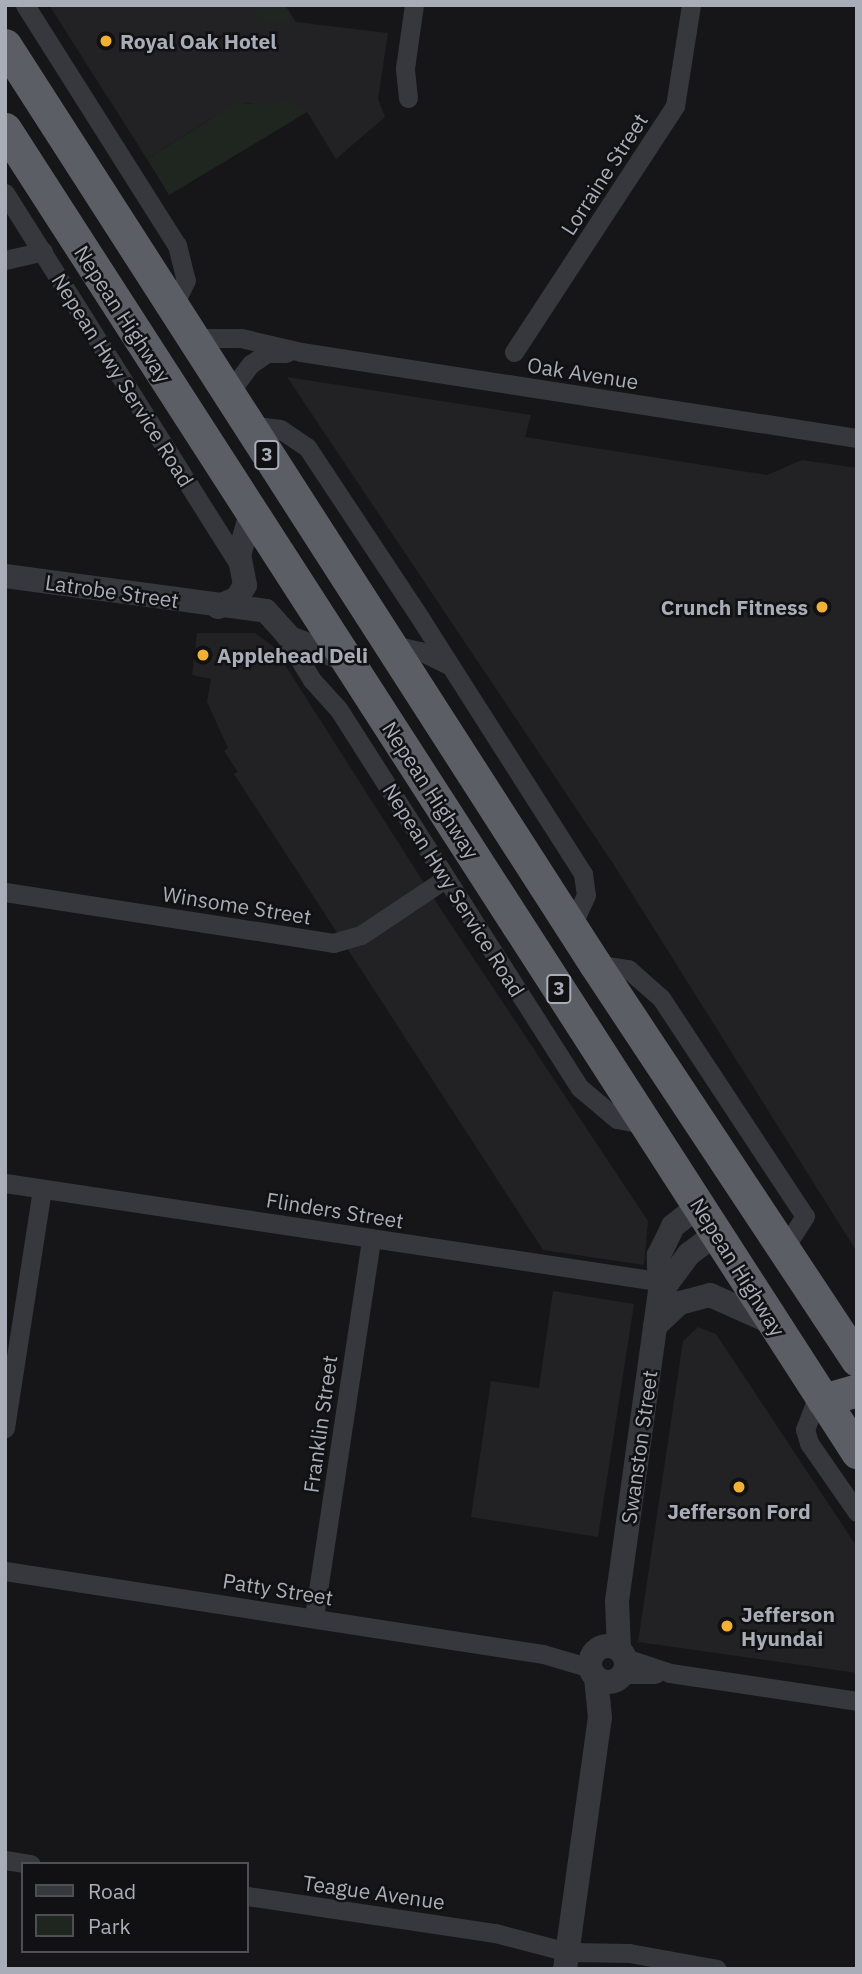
<!DOCTYPE html>
<html>
<head>
<meta charset="utf-8">
<style>
	body { margin:0 }
	#map { position:relative; width:862px; height:1974px; overflow:hidden; background:#161618; font-family:"IBM Plex Sans",sans-serif }
	div>[style] { position:absolute }
	.built>* { inset:0; background:#222225 }
	.green>* { inset:0; background:#1e261f }
	.minor>* { height:19px; margin:-9.5px; padding:0 9.5px; transform-origin:9.5px; border-radius:9.5px; background:#37383d }
	.tertiary>* { height:24px; margin:-12px; padding:0 12px; transform-origin:12px; border-radius:12px; background:#37383d }
	.tertiary>.ring { margin:-12px; padding:0; box-sizing:content-box; background:none; border:24px solid #37383d; border-radius:50% }
	.trunk>* { height:33px; margin:-16.5px; padding:0 16.5px; transform-origin:16.5px; border-radius:16.5px; background:#5b5e65 }
	.dots>* { width:19px; height:19px; translate:-50% -50%; box-sizing:border-box; border:4px solid #111113; border-radius:50% }
	span { translate:-50% -50%; white-space:nowrap; text-align:center; line-height:1.15; -webkit-text-stroke:5px #111113; paint-order:stroke }
	.shield-label span { padding:2px 5px; background:#111113; border:2px solid; border-radius:5px; -webkit-text-stroke-width:0 }
	.shield-label { font-size:19px; color:#a8adb8; font-weight:700 }
	.poi-label { font-size:21px; color:#a8adb8; font-weight:700 }
	.left { translate:0 -50%; text-align:left }
	.right { translate:-100% -50%; text-align:right }
	.street-label { font-size:21px; color:#a8adb8 }
	.frame { position:absolute; inset:0; border:7px solid #a8adb8; pointer-events:none }
	.legend { position:absolute; left:21px; top:1862px; width:228px; height:91px; box-sizing:border-box; background:#111113; border:2px solid #4d4f55; margin:0; padding:9px 12px; list-style:none; font-size:21px; color:#a8adb8 }
	.legend li { display:flex; align-items:center; gap:14px; height:35px }
	.legend b { width:35px; border:2px solid #4d4f55 }
</style>
</head>
<body>
<div id="map">
	<div class="built">
		<div style="clip-path:polygon(49px 5px,285px 5px,296px 22px,388px 33px,378px 99px,385px 117px,336px 159px,307px 112px,247px 103px,210px 119px,147px 159px)"></div>
		<div style="clip-path:polygon(287px 377px,531px 415px,525px 437px,569px 444px,767px 475px,802px 460px,857px 468px,857px 1252px,614px 865px)"></div>
		<div style="clip-path:polygon(197px 633px,255px 633px,273px 646px,440px 908px,648px 1221px,644px 1265px,543px 1250px,234px 774px,238px 772px,224px 751px,228px 748px,207px 702px,211px 679px,192px 675px)"></div>
		<div style="clip-path:polygon(553px 1291px,634px 1304px,598px 1537px,471px 1517px,491px 1381px,539px 1388px)"></div>
		<div style="clip-path:polygon(698px 1327px,716px 1334px,857px 1547px,857px 1673px,638px 1642px,683px 1341px)"></div>
	</div>
	<div class="green">
		<div style="clip-path:polygon(252px 5px,285px 5px,292px 17px,289px 22px,262px 21px)"></div>
		<div style="clip-path:polygon(285px 100px,307px 112px,169px 195px,147px 159px,236px 103px,273px 105px)"></div>
	</div>
	<div class="minor">
		<div style="left:25px;top:5px;width:284px;rotate:57.7deg"></div>
		<div style="left:177px;top:245px;width:36px;rotate:76deg"></div>
		<div style="left:186px;top:280px;width:32px;rotate:116deg"></div>
		<div style="left:408px;top:98px;width:30px;rotate:-96deg"></div>
		<div style="left:405px;top:68px;width:64px;rotate:-81.9deg"></div>
		<div style="left:5px;top:193px;width:441px;rotate:57.8deg"></div>
		<div style="left:5px;top:260px;width:39px;rotate:-13deg"></div>
		<div style="left:191px;top:338px;width:50px"></div>
		<div style="left:241px;top:338px;width:62px;rotate:13.1deg"></div>
		<div style="left:301px;top:352px;width:563px;rotate:8.79deg"></div>
		<div style="left:514px;top:352px;width:294px;rotate:-56.8deg"></div>
		<div style="left:675px;top:106px;width:102px;rotate:-81deg"></div>
		<div style="left:228px;top:394px;width:38px;rotate:-53deg"></div>
		<div style="left:251px;top:364px;width:19px;rotate:-35deg"></div>
		<div style="left:267px;top:353px;width:19px"></div>
		<div style="left:248px;top:425px;width:32px;rotate:7deg"></div>
		<div style="left:280px;top:429px;width:32px;rotate:34deg"></div>
		<div style="left:307px;top:447px;width:209px;rotate:56.5deg"></div>
		<div style="left:422px;top:621px;width:300px;rotate:57.5deg"></div>
		<div style="left:583px;top:874px;width:21px;rotate:82deg"></div>
		<div style="left:586px;top:895px;width:35px;rotate:115deg"></div>
		<div style="left:282px;top:631px;width:57px;rotate:58.5deg"></div>
		<div style="left:312px;top:680px;width:40px;rotate:48deg"></div>
		<div style="left:339px;top:710px;width:448px;rotate:57.5deg"></div>
		<div style="left:580px;top:1088px;width:48px;rotate:40deg"></div>
		<div style="left:617px;top:1119px;width:31px;rotate:11deg"></div>
		<div style="left:389px;top:644px;width:32px;rotate:13deg"></div>
		<div style="left:420px;top:651px;width:32px;rotate:26deg"></div>
		<div style="left:5px;top:892px;width:332px;rotate:8.8deg"></div>
		<div style="left:333px;top:943px;width:29px;rotate:-16deg"></div>
		<div style="left:361px;top:935px;width:101px;rotate:-33.7deg"></div>
		<div style="left:595px;top:964px;width:33px;rotate:9deg"></div>
		<div style="left:628px;top:969px;width:44px;rotate:41.3deg"></div>
		<div style="left:661px;top:998px;width:261px;rotate:56.6deg"></div>
		<div style="left:805px;top:1216px;width:38px;rotate:123deg"></div>
		<div style="left:5px;top:1183px;width:660px;rotate:8.54deg"></div>
		<div style="left:819px;top:1393px;width:39px;rotate:111deg"></div>
		<div style="left:805px;top:1429px;width:15px;rotate:74deg"></div>
		<div style="left:809px;top:1443px;width:84px;rotate:55.2deg"></div>
		<div style="left:5px;top:1428px;width:242px;rotate:-81.2deg"></div>
		<div style="left:5px;top:1571px;width:544px;rotate:8.77deg"></div>
		<div style="left:543px;top:1654px;width:50px;rotate:16.3deg"></div>
		<div style="left:314px;top:1617px;width:383px;rotate:-81.4deg"></div>
		<div style="left:625px;top:1658px;width:47px;rotate:18.4deg"></div>
		<div style="left:670px;top:1673px;width:189px;rotate:8.5deg"></div>
		<div style="left:623px;top:1674px;width:32px"></div>
		<div style="left:5px;top:1860px;width:26px;rotate:9deg"></div>
		<div style="left:247px;top:1896px;width:251px;rotate:8.5deg"></div>
		<div style="left:495px;top:1933px;width:75px;rotate:14.6deg"></div>
		<div style="left:568px;top:1952px;width:61px;rotate:0.9deg"></div>
		<div style="left:629px;top:1953px;width:89px;rotate:10.3deg"></div>
	</div>
	<div class="tertiary">
		<div style="left:5px;top:576px;width:263px;rotate:7.6deg"></div>
		<div style="left:266px;top:611px;width:36px;rotate:48deg"></div>
		<div style="left:290px;top:638px;width:60px;rotate:21.4deg"></div>
		<div style="left:218px;top:607px;width:21px;rotate:-25deg"></div>
		<div style="left:237px;top:598px;width:15px;rotate:-58deg"></div>
		<div style="left:245px;top:585px;width:31px;rotate:-101deg"></div>
		<div style="left:239px;top:555px;width:43px;rotate:-73.7deg"></div>
		<div style="left:660px;top:1293px;width:49px;rotate:-53.4deg"></div>
		<div style="left:689px;top:1254px;width:36px;rotate:-37deg"></div>
		<div style="left:655px;top:1326px;width:34px;rotate:-43deg"></div>
		<div style="left:680px;top:1303px;width:31px;rotate:-15deg"></div>
		<div style="left:710px;top:1295px;width:69px;rotate:24deg"></div>
		<div class="ring" style="left:590px;top:1646px;width:12px;height:12px"></div>
		<div style="left:619px;top:1650px;width:49px;rotate:-92.3deg"></div>
		<div style="left:617px;top:1601px;width:311px;rotate:-82.1deg"></div>
		<div style="left:660px;top:1293px;width:38px;rotate:-92deg"></div>
		<div style="left:659px;top:1255px;width:32px;rotate:-64deg"></div>
		<div style="left:673px;top:1226px;width:34px;rotate:-38deg"></div>
		<div style="left:565px;top:1969px;width:253px;rotate:-82.1deg"></div>
		<div style="left:600px;top:1718px;width:41px;rotate:-95.6deg"></div>
	</div>
	<div class="trunk">
		<div style="left:5px;top:45px;width:1092px;rotate:57.3deg"></div>
		<div style="left:595px;top:964px;width:475px;rotate:56.5deg"></div>
		<div style="left:5px;top:129px;width:1574px;rotate:57.22deg"></div>
		<div style="left:823px;top:1400px;width:35px;rotate:-16deg"></div>
	</div>
	<div class="dots">
		<div style="left:106px;top:41px;background:#f2b134"></div>
		<div style="left:822px;top:607px;background:#f2b134"></div>
		<div style="left:203px;top:655px;background:#f2b134"></div>
		<div style="left:739px;top:1487px;background:#f2b134"></div>
		<div style="left:727px;top:1626px;background:#f2b134"></div>
	</div>
	<div class="shield-label">
		<span style="left:267px;top:455px">3</span>
		<span style="left:559px;top:989px">3</span>
	</div>
	<div class="poi-label">
		<span class="left" style="left:120px;top:41px">Royal Oak Hotel</span>
		<span class="right" style="left:808px;top:607px">Crunch Fitness</span>
		<span class="left" style="left:217px;top:655px">Applehead Deli</span>
		<span style="left:739px;top:1511px">Jefferson Ford</span>
		<span class="left" style="left:741px;top:1626px">Jefferson<br>Hyundai</span>
	</div>
	<div class="street-label">
		<span style="left:604px;top:174px;rotate:-57deg">Lorraine Street</span>
		<span style="left:123px;top:314px;rotate:57deg">Nepean Highway</span>
		<span style="left:583px;top:373px;rotate:9deg">Oak Avenue</span>
		<span style="left:123px;top:380px;rotate:58deg">Nepean Hwy Service Road</span>
		<span style="left:112px;top:591px;rotate:8deg">Latrobe Street</span>
		<span style="left:431px;top:790px;rotate:57deg">Nepean Highway</span>
		<span style="left:454px;top:890px;rotate:58deg">Nepean Hwy Service Road</span>
		<span style="left:237px;top:905px;rotate:9deg">Winsome Street</span>
		<span style="left:335px;top:1210px;rotate:9deg">Flinders Street</span>
		<span style="left:738px;top:1267px;rotate:58deg">Nepean Highway</span>
		<span style="left:320px;top:1424px;rotate:-82deg">Franklin Street</span>
		<span style="left:639px;top:1447px;rotate:-82deg">Swanston Street</span>
		<span style="left:278px;top:1589px;rotate:9deg">Patty Street</span>
		<span style="left:374px;top:1892px;rotate:8deg">Teague Avenue</span>
	</div>
	<div class="frame"></div>
	<ul class="legend">
	<li><b style="height:9px;background:#37383d"></b>Road</li>
	<li><b style="height:19px;background:#1e261f"></b>Park</li>
	</ul>
</div>
</body>
</html>
